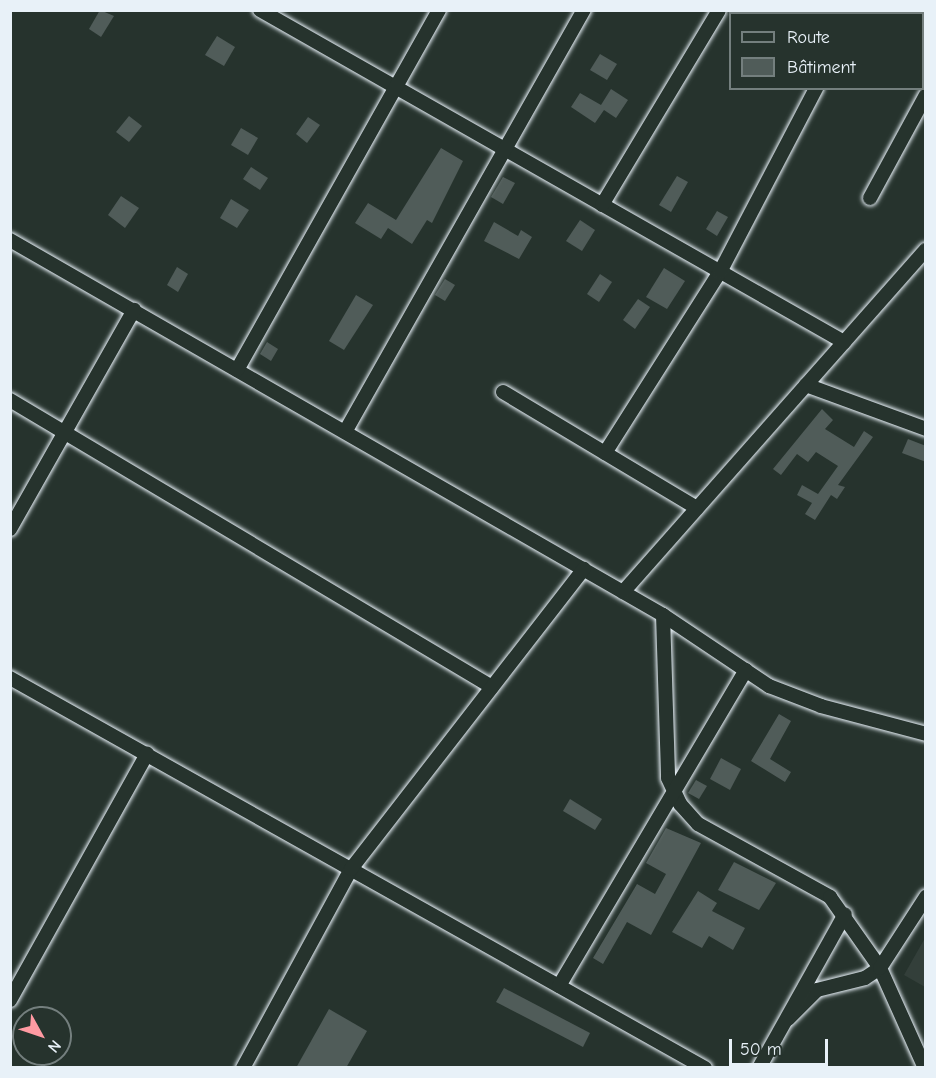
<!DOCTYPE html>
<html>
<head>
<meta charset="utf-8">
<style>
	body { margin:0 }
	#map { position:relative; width:936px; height:1078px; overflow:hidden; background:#26332d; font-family:"Comic Neue",sans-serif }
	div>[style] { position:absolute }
	.built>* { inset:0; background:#333f3a }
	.building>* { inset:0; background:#505c59 }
	.roads { filter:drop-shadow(0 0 2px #e8f1f8) drop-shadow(0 0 2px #e8f1f8) }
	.minor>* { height:14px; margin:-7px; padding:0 7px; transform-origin:7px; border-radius:7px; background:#26332d }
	span { translate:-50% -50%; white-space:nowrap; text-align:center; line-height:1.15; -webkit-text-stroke:5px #26332d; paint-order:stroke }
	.frame { position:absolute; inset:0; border:12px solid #e8f1f8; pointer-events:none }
	.legend { position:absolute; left:729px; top:12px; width:195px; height:78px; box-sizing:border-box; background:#26332d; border:2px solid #747f7e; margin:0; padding:8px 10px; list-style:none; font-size:18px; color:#e8f1f8 }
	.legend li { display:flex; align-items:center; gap:12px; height:30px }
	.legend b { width:30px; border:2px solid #747f7e }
	.north { position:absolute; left:12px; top:1006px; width:60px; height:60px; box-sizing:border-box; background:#26332d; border:2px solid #747f7e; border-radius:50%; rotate:130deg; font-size:16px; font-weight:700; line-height:24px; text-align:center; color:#e8f1f8 }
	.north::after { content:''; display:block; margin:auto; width:21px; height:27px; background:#ff9aa2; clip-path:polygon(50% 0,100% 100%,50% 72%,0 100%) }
	.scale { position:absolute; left:729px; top:1039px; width:99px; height:27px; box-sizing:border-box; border:3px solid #e8f1f8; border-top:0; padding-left:8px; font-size:18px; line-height:21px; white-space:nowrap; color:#e8f1f8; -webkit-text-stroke:4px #26332d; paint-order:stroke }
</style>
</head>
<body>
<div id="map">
	<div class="built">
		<div style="clip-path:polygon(925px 938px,925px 987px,904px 975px)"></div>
	</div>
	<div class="building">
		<div style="clip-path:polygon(100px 10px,114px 16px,101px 37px,89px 29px)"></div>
		<div style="clip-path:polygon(217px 36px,235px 47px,224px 66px,205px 55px)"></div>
		<div style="clip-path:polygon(600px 54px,617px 64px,607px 80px,590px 70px)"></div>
		<div style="clip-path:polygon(611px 89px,628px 100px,616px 118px,604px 110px,595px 123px,571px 107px,580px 93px,601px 105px)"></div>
		<div style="clip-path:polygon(129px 116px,142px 126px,129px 142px,116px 132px)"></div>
		<div style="clip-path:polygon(308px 117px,320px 125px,307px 143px,296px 134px)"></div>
		<div style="clip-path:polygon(241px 128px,258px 138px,248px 155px,231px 145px)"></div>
		<div style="clip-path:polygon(441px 148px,463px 161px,432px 223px,427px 220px,412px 244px,388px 228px,381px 239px,355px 223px,368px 203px,396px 220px)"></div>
		<div style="clip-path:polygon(251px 167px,268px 178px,260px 190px,243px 179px)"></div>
		<div style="clip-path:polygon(677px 176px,688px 182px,671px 212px,659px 205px)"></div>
		<div style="clip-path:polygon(503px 177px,515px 183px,503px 204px,491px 197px)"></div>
		<div style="clip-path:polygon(121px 196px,139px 208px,125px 228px,108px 215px)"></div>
		<div style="clip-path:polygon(231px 199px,249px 210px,237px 228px,220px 218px)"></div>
		<div style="clip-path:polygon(717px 211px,728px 217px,717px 236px,706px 229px)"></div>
		<div style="clip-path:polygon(580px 220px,595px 230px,582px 251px,566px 241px)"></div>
		<div style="clip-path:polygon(494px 222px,518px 236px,521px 230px,532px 237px,519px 259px,484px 241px)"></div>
		<div style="clip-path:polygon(177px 267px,188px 274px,178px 292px,167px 285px)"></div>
		<div style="clip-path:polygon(664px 268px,685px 281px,667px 309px,646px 297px)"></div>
		<div style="clip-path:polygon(600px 274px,612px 282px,599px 302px,587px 294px)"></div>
		<div style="clip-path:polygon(445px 279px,455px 285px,445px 301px,435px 295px)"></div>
		<div style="clip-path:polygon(356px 295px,373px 305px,344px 350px,329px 341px)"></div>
		<div style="clip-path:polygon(638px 299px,650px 307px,635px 329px,623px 320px)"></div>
		<div style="clip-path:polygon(267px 342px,278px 349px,271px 361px,260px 354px)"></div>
		<div style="clip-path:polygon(822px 409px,833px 420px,825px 429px,854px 447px,864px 431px,873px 437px,838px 485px,845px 487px,837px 499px,831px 495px,815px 520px,805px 514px,812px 503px,797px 495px,802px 485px,818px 494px,838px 466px,816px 452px,808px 462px,797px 454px,781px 475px,773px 469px)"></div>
		<div style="clip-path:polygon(908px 439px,926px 446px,926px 462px,902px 453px)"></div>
		<div style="clip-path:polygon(779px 714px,791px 721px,770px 759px,791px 772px,785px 782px,751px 761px)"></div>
		<div style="clip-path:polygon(721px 758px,741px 769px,730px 790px,710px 779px)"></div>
		<div style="clip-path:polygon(696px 780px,707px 786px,699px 799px,688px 793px)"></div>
		<div style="clip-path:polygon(570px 799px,602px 819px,595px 830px,563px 811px)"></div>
		<div style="clip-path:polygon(666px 828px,701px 843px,651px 935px,627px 922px,603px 964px,593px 958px,637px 884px,655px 894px,666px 874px,646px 863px)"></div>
		<div style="clip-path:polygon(734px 862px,776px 883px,759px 910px,718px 890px)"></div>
		<div style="clip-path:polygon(698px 891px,717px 903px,712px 911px,745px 928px,733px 950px,709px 936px,702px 948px,672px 932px)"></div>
		<div style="clip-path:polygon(504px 988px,590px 1033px,583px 1047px,496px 1002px)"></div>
		<div style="clip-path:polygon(329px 1009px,367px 1031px,346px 1068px,296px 1068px)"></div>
	</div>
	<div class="roads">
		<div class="minor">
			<div style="left:260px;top:10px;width:672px;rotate:29.62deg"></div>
			<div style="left:855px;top:14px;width:4px;rotate:-63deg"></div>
			<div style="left:870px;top:198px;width:117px;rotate:-61.5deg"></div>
			<div style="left:602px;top:205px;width:227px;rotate:-59deg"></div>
			<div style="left:10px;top:240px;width:753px;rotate:29.87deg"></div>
			<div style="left:663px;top:615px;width:128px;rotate:33.8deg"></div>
			<div style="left:769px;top:686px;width:56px;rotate:21deg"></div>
			<div style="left:821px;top:706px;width:109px;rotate:14.9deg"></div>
			<div style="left:237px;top:370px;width:413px;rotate:-60.7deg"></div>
			<div style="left:806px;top:385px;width:128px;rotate:20.1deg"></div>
			<div style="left:503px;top:392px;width:226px;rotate:30.9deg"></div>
			<div style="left:10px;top:400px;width:561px;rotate:30.77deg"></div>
			<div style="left:345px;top:432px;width:485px;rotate:-60.5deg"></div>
			<div style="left:605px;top:453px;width:214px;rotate:-57.6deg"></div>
			<div style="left:720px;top:272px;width:208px;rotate:-62.4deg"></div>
			<div style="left:10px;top:529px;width:252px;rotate:-60.5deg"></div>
			<div style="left:623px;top:592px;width:457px;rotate:-48.5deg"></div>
			<div style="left:663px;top:615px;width:163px;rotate:88.2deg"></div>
			<div style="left:668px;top:778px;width:29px;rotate:65deg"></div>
			<div style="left:680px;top:804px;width:27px;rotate:48deg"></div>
			<div style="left:698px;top:824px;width:151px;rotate:28.9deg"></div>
			<div style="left:830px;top:897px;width:87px;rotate:54.8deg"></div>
			<div style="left:880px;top:968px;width:110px;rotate:65.8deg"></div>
			<div style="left:10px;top:678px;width:797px;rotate:29.3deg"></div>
			<div style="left:559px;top:986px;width:367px;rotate:-59.4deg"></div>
			<div style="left:10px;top:1000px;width:282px;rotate:-60.9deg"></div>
			<div style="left:788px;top:1019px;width:41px;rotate:-45deg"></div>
			<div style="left:817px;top:990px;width:49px;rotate:-14deg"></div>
			<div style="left:865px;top:978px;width:18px;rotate:-34deg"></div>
			<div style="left:880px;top:968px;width:85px;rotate:-57.1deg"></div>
			<div style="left:243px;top:1068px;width:226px;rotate:-61.5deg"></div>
			<div style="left:351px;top:869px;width:380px;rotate:-52.2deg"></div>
			<div style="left:759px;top:1068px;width:176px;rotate:-60.8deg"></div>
		</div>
	</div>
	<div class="frame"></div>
	<ul class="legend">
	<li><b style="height:8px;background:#26332d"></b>Route</li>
	<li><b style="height:16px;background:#505c59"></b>Bâtiment</li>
	</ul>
	<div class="north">N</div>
	<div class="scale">50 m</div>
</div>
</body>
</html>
